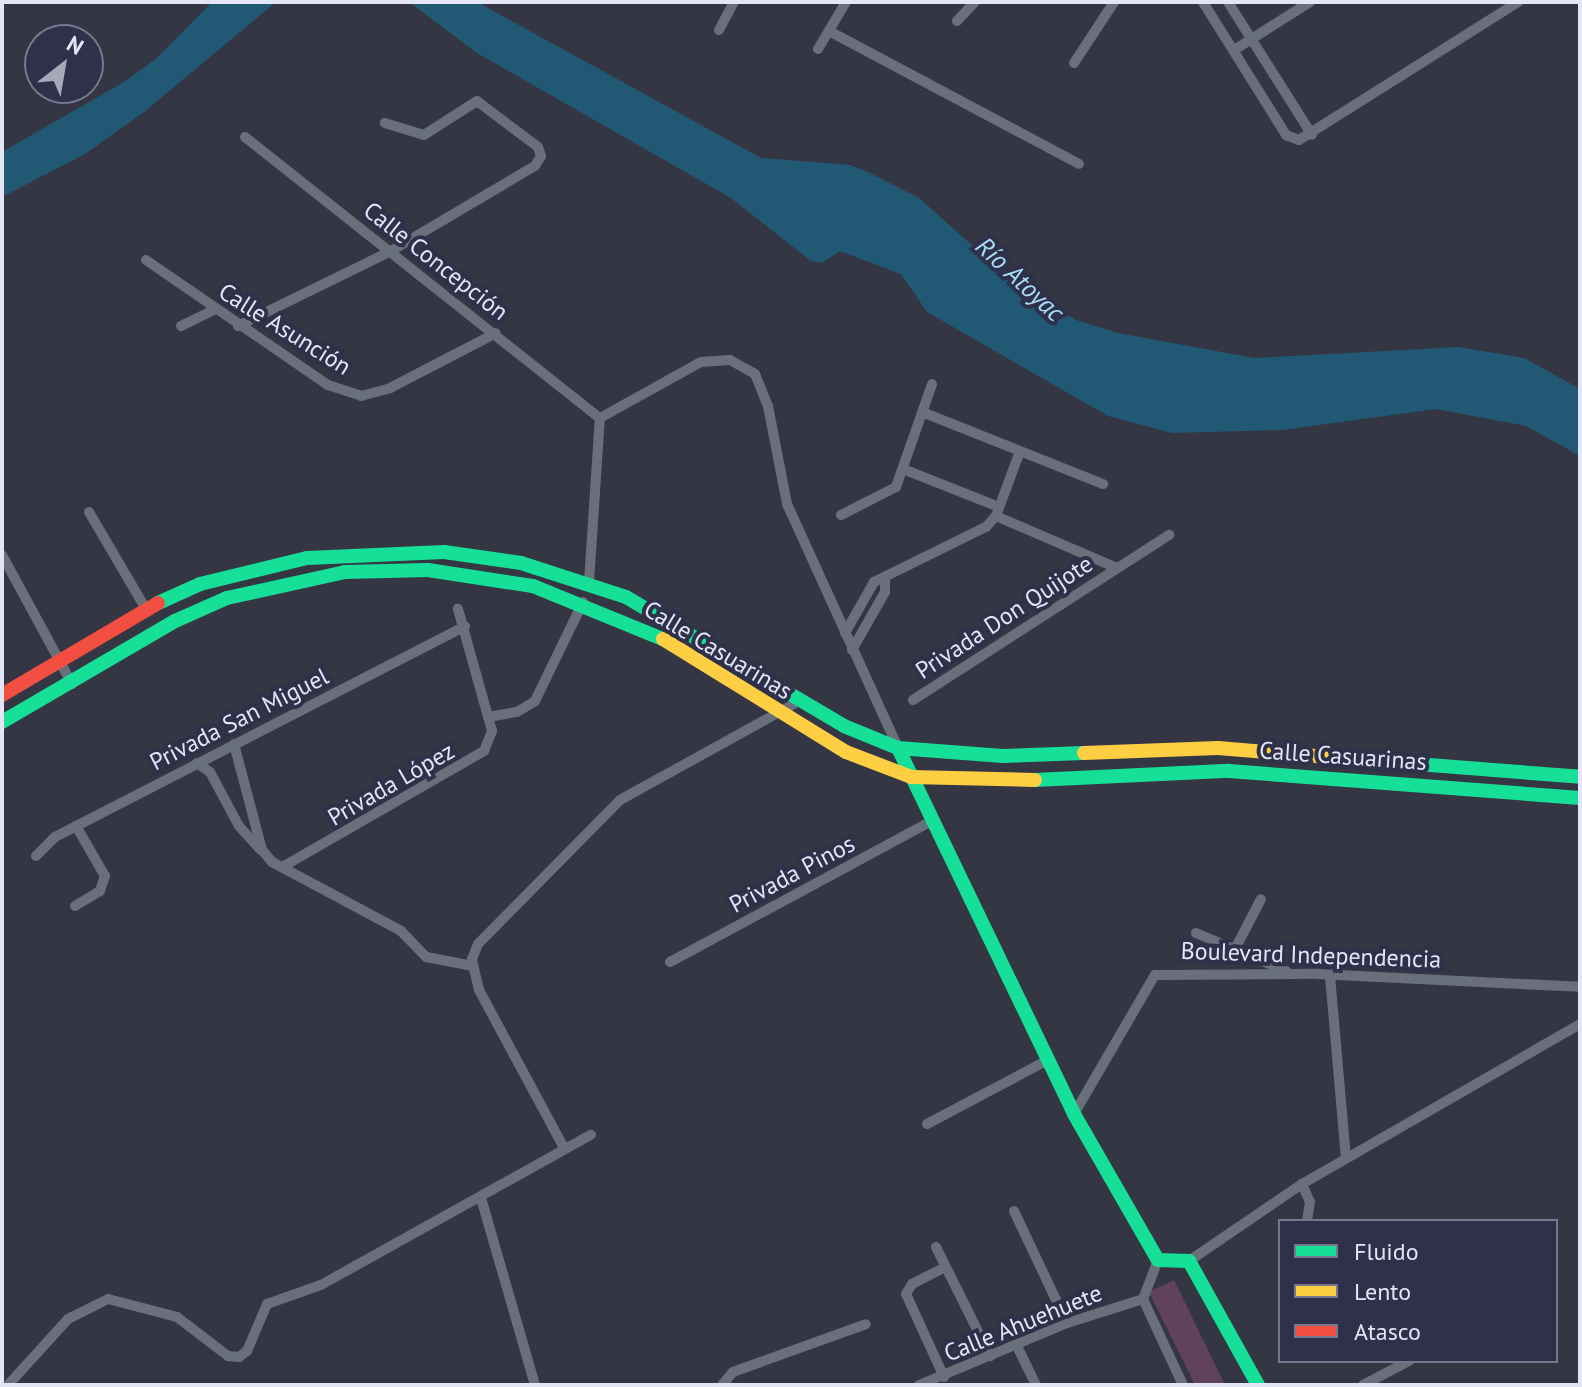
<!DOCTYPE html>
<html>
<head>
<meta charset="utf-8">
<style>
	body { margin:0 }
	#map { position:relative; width:1582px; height:1387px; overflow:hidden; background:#353644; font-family:"PT Sans",sans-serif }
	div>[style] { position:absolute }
	.green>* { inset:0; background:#60425d }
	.water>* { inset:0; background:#215975 }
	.street>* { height:10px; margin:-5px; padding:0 5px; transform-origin:5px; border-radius:5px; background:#69707c }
	.fast>* { height:14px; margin:-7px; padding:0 7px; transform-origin:7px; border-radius:7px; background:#16e098 }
	.slow>* { height:14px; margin:-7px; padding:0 7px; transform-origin:7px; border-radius:7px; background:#ffcf43 }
	.jam>* { height:14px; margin:-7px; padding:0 7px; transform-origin:7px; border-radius:7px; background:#f24e42 }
	span { translate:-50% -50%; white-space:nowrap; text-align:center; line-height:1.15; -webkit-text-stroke:8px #2f304a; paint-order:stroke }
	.street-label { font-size:24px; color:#e4e5f6 }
	.water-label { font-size:26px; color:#a9dcf7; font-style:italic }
	.frame { position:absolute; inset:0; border:4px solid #e4e5f6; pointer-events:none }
	.legend { position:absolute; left:1278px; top:1219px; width:280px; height:144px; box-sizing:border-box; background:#2f304a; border:2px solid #77788f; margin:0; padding:10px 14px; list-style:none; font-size:24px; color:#e4e5f6 }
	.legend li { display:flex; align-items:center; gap:16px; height:40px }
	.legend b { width:40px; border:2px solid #77788f }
	.north { position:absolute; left:24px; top:24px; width:80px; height:80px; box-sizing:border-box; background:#2f304a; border:2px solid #77788f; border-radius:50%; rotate:31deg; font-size:22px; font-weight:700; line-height:32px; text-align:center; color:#e4e5f6 }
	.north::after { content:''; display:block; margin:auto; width:28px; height:36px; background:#a7a8b8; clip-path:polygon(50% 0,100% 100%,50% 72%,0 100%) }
</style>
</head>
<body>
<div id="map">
	<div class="green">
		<div style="clip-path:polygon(1174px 1280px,1225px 1385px,1195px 1385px,1149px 1292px)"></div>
	</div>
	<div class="water">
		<div style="clip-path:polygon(212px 2px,276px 2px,144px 112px,85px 154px,2px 197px,2px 152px,124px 82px,157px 58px)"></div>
		<div style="clip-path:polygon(409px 2px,477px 2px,761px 158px,850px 165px,868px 172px,919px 198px,1011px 280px,1076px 320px,1118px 333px,1254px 358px,1458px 347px,1524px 358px,1580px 389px,1580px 456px,1526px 426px,1436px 409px,1282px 430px,1172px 433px,1108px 416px,927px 312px,901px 274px,840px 251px,822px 263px,811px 261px,731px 198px,477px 53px)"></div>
	</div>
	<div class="street">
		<div style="left:1203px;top:2px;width:157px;rotate:58deg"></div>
		<div style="left:1286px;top:135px;width:14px;rotate:21deg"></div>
		<div style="left:1299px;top:140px;width:259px;rotate:-32.2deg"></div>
		<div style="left:1228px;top:2px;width:157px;rotate:57.7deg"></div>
		<div style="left:957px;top:21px;width:26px;rotate:-47deg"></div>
		<div style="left:719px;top:30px;width:32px;rotate:-62deg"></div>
		<div style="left:829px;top:31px;width:283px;rotate:28deg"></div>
		<div style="left:818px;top:49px;width:55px;rotate:-59.2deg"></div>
		<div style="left:1234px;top:50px;width:90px;rotate:-32.3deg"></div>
		<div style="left:1074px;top:63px;width:73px;rotate:-56.7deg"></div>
		<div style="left:245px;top:137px;width:453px;rotate:38.4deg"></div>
		<div style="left:146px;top:260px;width:221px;rotate:34.5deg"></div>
		<div style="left:328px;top:385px;width:35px;rotate:18deg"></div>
		<div style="left:361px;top:396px;width:30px;rotate:-15deg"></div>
		<div style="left:390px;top:388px;width:119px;rotate:-27.4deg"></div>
		<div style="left:181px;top:326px;width:37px;rotate:-26deg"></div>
		<div style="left:238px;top:326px;width:170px;rotate:-26.1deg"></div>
		<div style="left:391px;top:251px;width:167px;rotate:-30.6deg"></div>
		<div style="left:535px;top:166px;width:12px;rotate:-59deg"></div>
		<div style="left:541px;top:156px;width:9px;rotate:-108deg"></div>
		<div style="left:538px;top:147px;width:76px;rotate:-143deg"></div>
		<div style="left:477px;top:101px;width:63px;rotate:147.3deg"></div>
		<div style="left:424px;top:135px;width:41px;rotate:-162.9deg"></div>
		<div style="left:922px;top:412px;width:195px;rotate:21.7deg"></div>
		<div style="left:600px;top:418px;width:115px;rotate:-29deg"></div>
		<div style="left:701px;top:362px;width:29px;rotate:-4deg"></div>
		<div style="left:730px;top:360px;width:29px;rotate:29deg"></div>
		<div style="left:755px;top:374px;width:35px;rotate:68deg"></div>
		<div style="left:768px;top:406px;width:100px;rotate:79deg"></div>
		<div style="left:787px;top:504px;width:268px;rotate:65.5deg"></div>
		<div style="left:903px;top:469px;width:103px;rotate:21.6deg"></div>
		<div style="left:89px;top:512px;width:113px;rotate:59.6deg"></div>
		<div style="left:841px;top:515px;width:62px;rotate:-27deg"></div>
		<div style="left:896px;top:487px;width:109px;rotate:-70.7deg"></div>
		<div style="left:996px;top:516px;width:132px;rotate:23.3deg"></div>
		<div style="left:2px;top:555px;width:147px;rotate:61.5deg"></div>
		<div style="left:589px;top:582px;width:164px;rotate:-86.2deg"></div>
		<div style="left:845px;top:633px;width:59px;rotate:-60.4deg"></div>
		<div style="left:874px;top:582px;width:125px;rotate:-26.2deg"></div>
		<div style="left:986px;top:527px;width:15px;rotate:-48deg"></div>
		<div style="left:996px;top:516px;width:69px;rotate:-69.7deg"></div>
		<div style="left:852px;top:650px;width:67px;rotate:-60.4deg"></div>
		<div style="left:885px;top:592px;width:14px;rotate:-90deg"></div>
		<div style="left:913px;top:700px;width:305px;rotate:-32.8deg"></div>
		<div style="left:488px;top:717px;width:29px;rotate:-10deg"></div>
		<div style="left:517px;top:712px;width:21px;rotate:-31deg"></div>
		<div style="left:535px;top:701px;width:110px;rotate:-64.1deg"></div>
		<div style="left:234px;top:744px;width:110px;rotate:75.2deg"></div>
		<div style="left:262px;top:850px;width:16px;rotate:50deg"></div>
		<div style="left:272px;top:862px;width:146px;rotate:28.1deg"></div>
		<div style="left:401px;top:931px;width:36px;rotate:46deg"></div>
		<div style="left:426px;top:957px;width:48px;rotate:10.8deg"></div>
		<div style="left:197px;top:763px;width:16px;rotate:35deg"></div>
		<div style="left:210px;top:772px;width:61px;rotate:61.8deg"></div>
		<div style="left:239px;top:826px;width:31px;rotate:48deg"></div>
		<div style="left:36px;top:856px;width:27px;rotate:-45deg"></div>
		<div style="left:55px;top:837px;width:461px;rotate:-27.2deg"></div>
		<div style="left:284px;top:866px;width:231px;rotate:-29.9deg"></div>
		<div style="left:484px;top:751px;width:22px;rotate:-68deg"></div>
		<div style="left:492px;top:731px;width:127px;rotate:-105.6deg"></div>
		<div style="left:75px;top:906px;width:29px;rotate:-31deg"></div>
		<div style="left:100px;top:891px;width:16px;rotate:-72deg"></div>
		<div style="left:105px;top:876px;width:58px;rotate:-120.1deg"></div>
		<div style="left:1196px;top:933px;width:98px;rotate:22.9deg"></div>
		<div style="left:1235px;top:949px;width:56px;rotate:-62.5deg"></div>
		<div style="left:670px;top:962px;width:298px;rotate:-28.3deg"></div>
		<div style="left:1330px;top:976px;width:183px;rotate:85deg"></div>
		<div style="left:1074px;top:1114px;width:161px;rotate:-59.8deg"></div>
		<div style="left:1155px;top:975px;width:162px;rotate:-0.4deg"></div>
		<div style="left:1317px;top:974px;width:263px;rotate:2.8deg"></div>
		<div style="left:927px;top:1124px;width:137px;rotate:-27.9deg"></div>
		<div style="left:563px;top:1146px;width:177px;rotate:-118.3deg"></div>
		<div style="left:479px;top:990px;width:32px;rotate:-103deg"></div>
		<div style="left:472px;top:959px;width:16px;rotate:-68deg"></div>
		<div style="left:478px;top:944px;width:202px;rotate:-45.4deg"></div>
		<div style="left:620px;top:800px;width:207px;rotate:-28.9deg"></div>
		<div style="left:1302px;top:1184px;width:20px;rotate:66deg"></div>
		<div style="left:1310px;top:1202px;width:19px;rotate:99deg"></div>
		<div style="left:481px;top:1198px;width:195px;rotate:73.9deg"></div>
		<div style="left:1014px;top:1211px;width:124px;rotate:64.7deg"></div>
		<div style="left:936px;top:1247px;width:122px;rotate:63.6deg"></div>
		<div style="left:1158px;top:1260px;width:42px;rotate:111deg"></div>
		<div style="left:1143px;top:1299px;width:95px;rotate:65.1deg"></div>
		<div style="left:1189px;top:1261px;width:137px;rotate:-34.3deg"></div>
		<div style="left:1302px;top:1184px;width:321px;rotate:-29.9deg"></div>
		<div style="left:1016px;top:1344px;width:46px;rotate:64deg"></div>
		<div style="left:944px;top:1377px;width:91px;rotate:-114.6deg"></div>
		<div style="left:906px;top:1294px;width:12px;rotate:-59deg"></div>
		<div style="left:912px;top:1284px;width:36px;rotate:-27deg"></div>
		<div style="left:8px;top:1385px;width:89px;rotate:-47.7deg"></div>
		<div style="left:68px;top:1319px;width:45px;rotate:-26.6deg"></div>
		<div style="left:108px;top:1299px;width:71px;rotate:14.6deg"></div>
		<div style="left:177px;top:1317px;width:64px;rotate:37.4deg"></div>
		<div style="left:228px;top:1356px;width:11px;rotate:5deg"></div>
		<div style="left:239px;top:1357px;width:10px;rotate:-37deg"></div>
		<div style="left:247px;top:1351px;width:51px;rotate:-66.9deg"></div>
		<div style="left:267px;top:1304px;width:57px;rotate:-19.4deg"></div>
		<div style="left:321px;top:1285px;width:309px;rotate:-29.1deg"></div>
		<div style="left:722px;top:1385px;width:17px;rotate:-50deg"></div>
		<div style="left:733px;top:1372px;width:141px;rotate:-19.8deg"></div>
		<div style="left:919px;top:1385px;width:160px;rotate:-22.7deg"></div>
		<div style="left:1067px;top:1323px;width:80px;rotate:-17.5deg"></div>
		<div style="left:1363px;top:1385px;width:52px;rotate:-27.6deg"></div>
	</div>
	<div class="fast">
		<div style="left:158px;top:603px;width:46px;rotate:-24.3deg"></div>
		<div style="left:200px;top:584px;width:110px;rotate:-13.7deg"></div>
		<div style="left:307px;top:558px;width:137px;rotate:-2.5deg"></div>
		<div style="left:444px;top:552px;width:78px;rotate:8.1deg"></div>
		<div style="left:521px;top:563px;width:110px;rotate:17.9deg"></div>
		<div style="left:626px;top:597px;width:253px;rotate:30.6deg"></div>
		<div style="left:844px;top:726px;width:58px;rotate:22.2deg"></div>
		<div style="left:898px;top:748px;width:105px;rotate:4.4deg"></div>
		<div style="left:1003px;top:756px;width:81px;rotate:-2.1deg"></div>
		<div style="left:2px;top:722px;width:200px;rotate:-30.3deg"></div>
		<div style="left:175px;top:621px;width:57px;rotate:-23.9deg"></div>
		<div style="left:227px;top:598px;width:121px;rotate:-12.4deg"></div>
		<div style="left:345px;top:572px;width:83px;rotate:-1.4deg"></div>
		<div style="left:428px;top:570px;width:106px;rotate:8.7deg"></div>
		<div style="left:533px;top:586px;width:140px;rotate:22.2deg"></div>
		<div style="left:898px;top:748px;width:406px;rotate:64.3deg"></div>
		<div style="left:1074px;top:1114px;width:168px;rotate:60.1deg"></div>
		<div style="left:1158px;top:1260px;width:31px;rotate:2deg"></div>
		<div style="left:1189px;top:1261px;width:142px;rotate:60.9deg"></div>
		<div style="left:1328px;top:757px;width:253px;rotate:4.5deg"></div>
		<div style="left:1035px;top:780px;width:194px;rotate:-2.7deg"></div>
		<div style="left:1229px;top:771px;width:352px;rotate:4.4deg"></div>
	</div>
	<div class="slow">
		<div style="left:663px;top:639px;width:215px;rotate:31.7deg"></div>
		<div style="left:846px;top:752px;width:70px;rotate:21deg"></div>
		<div style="left:911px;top:777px;width:124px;rotate:1.4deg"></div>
		<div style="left:1084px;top:753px;width:134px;rotate:-2.1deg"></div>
		<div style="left:1218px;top:748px;width:110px;rotate:4.7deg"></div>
	</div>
	<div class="jam">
		<div style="left:2px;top:695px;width:181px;rotate:-30.5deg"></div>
	</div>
	<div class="street-label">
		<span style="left:436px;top:261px;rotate:38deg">Calle Concepción</span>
		<span style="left:285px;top:329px;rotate:32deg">Calle Asunción</span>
		<span style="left:1004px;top:617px;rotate:-33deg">Privada Don Quijote</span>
		<span style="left:718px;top:650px;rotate:31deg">Calle Casuarinas</span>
		<span style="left:239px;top:719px;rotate:-27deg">Privada San Miguel</span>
		<span style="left:1343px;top:756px;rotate:4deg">Calle Casuarinas</span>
		<span style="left:391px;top:784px;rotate:-30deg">Privada López</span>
		<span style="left:792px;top:874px;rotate:-28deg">Privada Pinos</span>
		<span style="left:1311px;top:955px;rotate:2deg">Boulevard Independencia</span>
		<span style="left:1023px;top:1323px;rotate:-22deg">Calle Ahuehuete</span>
	</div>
	<div class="water-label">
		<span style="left:1020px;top:279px;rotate:43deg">Río Atoyac</span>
	</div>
	<div class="frame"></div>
	<ul class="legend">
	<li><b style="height:10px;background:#16e098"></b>Fluido</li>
	<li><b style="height:10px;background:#ffcf43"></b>Lento</li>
	<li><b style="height:10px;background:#f24e42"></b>Atasco</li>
	</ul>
	<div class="north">N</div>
</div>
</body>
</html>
